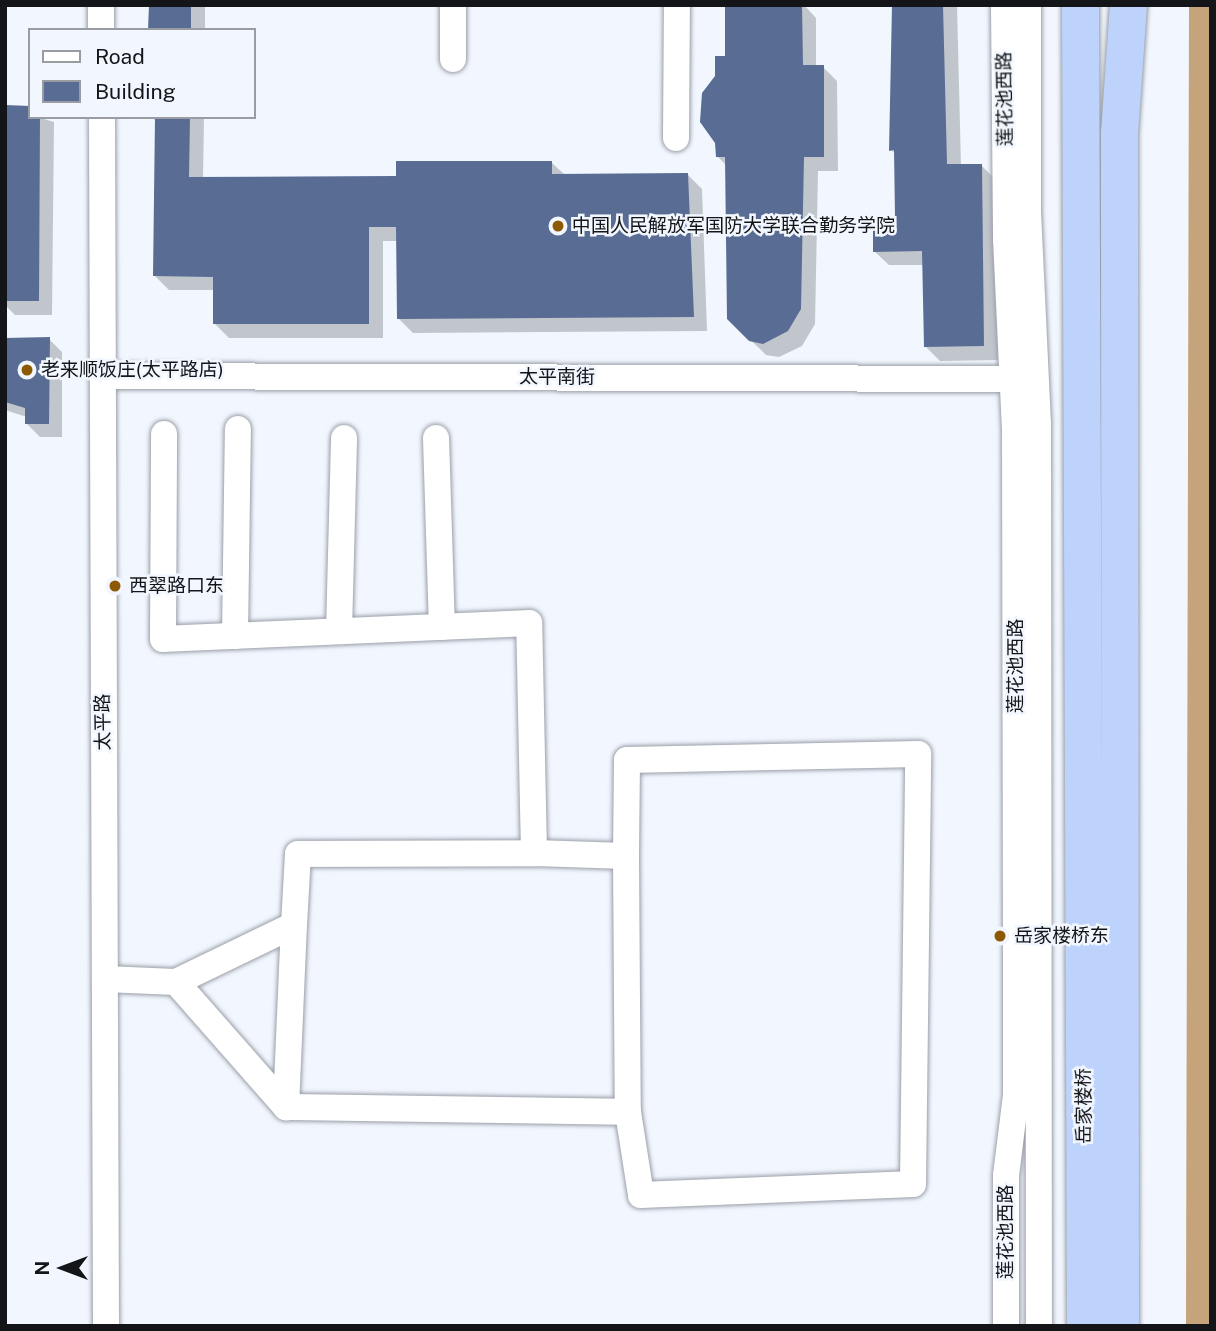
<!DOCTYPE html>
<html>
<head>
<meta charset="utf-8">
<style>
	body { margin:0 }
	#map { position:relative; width:1216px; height:1331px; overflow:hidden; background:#f2f7ff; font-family:"Public Sans","Noto Sans SC",sans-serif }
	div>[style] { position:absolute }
	.shadow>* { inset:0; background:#0003 }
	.river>* { height:33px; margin:-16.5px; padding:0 16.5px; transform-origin:16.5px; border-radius:16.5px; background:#c5a37b }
	.building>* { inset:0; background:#586c94 }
	.roads { filter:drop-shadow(0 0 2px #9a9fa8) drop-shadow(0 0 2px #9a9fa8) }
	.minor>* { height:26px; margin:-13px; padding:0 13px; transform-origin:13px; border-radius:13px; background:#fff }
	.highway>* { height:37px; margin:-18.5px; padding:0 18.5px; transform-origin:18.5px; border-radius:18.5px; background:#bed3fc }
	.dots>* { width:19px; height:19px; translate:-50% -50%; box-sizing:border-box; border:4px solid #f2f7ff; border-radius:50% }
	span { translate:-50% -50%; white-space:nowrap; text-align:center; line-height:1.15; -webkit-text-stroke:5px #f2f7ff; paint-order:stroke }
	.street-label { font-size:19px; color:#131518 }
	.poi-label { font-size:19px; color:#131518 }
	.left { translate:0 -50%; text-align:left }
	.frame { position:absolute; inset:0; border:7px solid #131518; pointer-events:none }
	.legend { position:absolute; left:28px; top:28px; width:228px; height:91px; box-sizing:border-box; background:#f2f7ff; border:2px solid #999da3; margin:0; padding:9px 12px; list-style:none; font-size:21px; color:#131518 }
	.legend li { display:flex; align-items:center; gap:14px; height:35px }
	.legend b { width:35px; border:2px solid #999da3 }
	.north { position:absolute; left:28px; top:1233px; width:70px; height:70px; -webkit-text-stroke:5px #f2f7ff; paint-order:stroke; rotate:270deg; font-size:19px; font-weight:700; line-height:28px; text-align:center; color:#131518 }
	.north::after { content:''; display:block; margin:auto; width:24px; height:32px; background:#131518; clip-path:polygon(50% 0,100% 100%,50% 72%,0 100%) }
</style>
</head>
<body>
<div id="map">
	<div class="shadow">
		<div style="clip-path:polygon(150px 5px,205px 5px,205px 30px,150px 30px)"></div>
		<div style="clip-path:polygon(726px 5px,804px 5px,816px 18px,816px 67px,823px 67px,837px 81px,838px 171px,818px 171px,815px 324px,802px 346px,779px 357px,766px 355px,728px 318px,727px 166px,717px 156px,717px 77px,727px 57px)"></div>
		<div style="clip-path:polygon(894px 5px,957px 5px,961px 166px,981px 165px,996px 180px,998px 360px,940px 361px,925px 346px,924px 265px,889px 265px,874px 251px,896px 219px,896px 154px,891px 150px)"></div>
		<div style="clip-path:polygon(5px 107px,54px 122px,52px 315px,15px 315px,5px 305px)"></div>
		<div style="clip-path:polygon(152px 117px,204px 117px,203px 178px,398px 178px,551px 162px,565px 175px,687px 174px,702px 189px,707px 331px,413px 333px,398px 318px,398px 241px,383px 241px,383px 338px,229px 338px,215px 324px,215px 290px,169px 290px,155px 276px,157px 122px)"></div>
		<div style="clip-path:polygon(5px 339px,49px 339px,62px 352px,62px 437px,40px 437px,27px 424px,27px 417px,5px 410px)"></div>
	</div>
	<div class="river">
		<div style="left:1202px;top:1326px;width:1321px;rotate:-89.87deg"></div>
	</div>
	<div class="building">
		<div style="clip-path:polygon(149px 5px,191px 5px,191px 30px,148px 30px)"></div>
		<div style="clip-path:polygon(725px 5px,802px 5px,803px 65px,824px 65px,824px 157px,804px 157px,801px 309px,788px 331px,763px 344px,749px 341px,727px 319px,725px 157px,716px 157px,715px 143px,700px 122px,702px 93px,715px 76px,715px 56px,725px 56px)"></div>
		<div style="clip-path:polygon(892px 5px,943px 5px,947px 164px,982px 164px,984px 346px,924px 347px,922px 251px,873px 252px,873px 217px,895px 217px,894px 150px,889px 151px)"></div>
		<div style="clip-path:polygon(5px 105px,30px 106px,30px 117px,40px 117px,39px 301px,5px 301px)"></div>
		<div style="clip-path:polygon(155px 117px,190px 117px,189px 177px,396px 176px,396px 161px,552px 161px,552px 174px,688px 173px,694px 317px,397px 319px,396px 227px,369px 227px,369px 324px,213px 324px,213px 277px,153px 276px)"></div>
		<div style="clip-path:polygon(50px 337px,49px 424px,25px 424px,25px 408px,5px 402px,5px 338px)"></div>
	</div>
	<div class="roads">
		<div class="minor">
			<div style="left:101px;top:5px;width:25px;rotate:90deg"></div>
			<div style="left:453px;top:5px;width:54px;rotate:90deg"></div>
			<div style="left:1004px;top:5px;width:234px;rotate:89.5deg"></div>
			<div style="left:1006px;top:239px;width:190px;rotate:87.3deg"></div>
			<div style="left:1015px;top:429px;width:506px;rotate:89.89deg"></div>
			<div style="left:1016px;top:935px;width:160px;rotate:90deg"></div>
			<div style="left:1016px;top:1095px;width:81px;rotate:97.1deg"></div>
			<div style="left:1006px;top:1175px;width:151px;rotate:90deg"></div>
			<div style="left:1028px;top:5px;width:207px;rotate:90deg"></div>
			<div style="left:1028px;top:212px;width:211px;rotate:87.3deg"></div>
			<div style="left:1038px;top:423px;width:903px;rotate:89.94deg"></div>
			<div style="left:102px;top:117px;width:1209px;rotate:89.81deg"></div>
			<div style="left:676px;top:138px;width:133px;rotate:-89.6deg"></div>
			<div style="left:102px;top:376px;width:911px;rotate:0.19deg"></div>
			<div style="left:436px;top:438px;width:189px;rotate:88.2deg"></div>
			<div style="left:339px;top:631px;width:193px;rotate:-88.5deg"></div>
			<div style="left:235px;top:636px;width:207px;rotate:-89.2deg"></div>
			<div style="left:626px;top:856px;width:256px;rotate:89.6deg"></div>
			<div style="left:105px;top:979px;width:71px;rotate:2.4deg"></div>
			<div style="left:176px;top:982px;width:131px;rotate:-25.8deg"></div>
			<div style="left:294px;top:925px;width:71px;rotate:-86.8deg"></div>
			<div style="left:298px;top:854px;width:236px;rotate:-0.2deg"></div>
			<div style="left:534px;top:853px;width:230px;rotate:-91.2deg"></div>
			<div style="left:529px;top:623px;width:366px;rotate:177.5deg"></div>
			<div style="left:163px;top:639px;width:205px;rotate:-89.7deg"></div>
			<div style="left:176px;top:982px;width:167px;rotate:48.7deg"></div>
			<div style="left:286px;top:1107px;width:342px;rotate:0.8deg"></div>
			<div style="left:628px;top:1112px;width:84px;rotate:81.1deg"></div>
			<div style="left:641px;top:1195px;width:272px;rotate:-2.3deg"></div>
			<div style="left:913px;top:1184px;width:430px;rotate:-89.3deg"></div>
			<div style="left:918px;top:754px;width:291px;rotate:178.8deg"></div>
			<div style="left:627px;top:760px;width:96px;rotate:90.6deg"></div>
			<div style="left:626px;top:856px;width:92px;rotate:-178.1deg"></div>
			<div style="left:286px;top:1107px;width:182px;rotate:-87.5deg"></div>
		</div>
		<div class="highway">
			<div style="left:1080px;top:5px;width:1321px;rotate:89.78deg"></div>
			<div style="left:1120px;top:1326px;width:1193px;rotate:-90.05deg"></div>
			<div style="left:1119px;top:133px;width:128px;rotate:-86deg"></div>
		</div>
	</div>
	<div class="dots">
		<div style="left:558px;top:226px;background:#8c5a05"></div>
		<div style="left:27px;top:370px;background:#8c5a05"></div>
		<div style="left:115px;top:586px;background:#8c5a05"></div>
		<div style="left:1000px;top:936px;background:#8c5a05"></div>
	</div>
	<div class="street-label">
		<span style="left:1005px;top:99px;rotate:-91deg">莲花池西路</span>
		<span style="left:557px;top:377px">太平南街</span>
		<span style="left:1016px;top:666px;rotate:-90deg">莲花池西路</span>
		<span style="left:103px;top:722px;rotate:-91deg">太平路</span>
		<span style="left:1084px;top:1106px;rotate:-90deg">岳家楼桥</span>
		<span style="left:1006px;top:1232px;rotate:-90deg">莲花池西路</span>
	</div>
	<div class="poi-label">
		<span class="left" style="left:572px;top:226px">中国人民解放军国防大学联合勤务学院</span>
		<span class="left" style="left:41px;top:370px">老来顺饭庄(太平路店)</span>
		<span class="left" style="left:129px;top:586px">西翠路口东</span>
		<span class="left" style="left:1014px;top:936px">岳家楼桥东</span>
	</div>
	<div class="frame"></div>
	<ul class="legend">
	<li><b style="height:9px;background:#fff"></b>Road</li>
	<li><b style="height:19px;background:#586c94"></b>Building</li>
	</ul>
	<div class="north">N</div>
</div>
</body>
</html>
